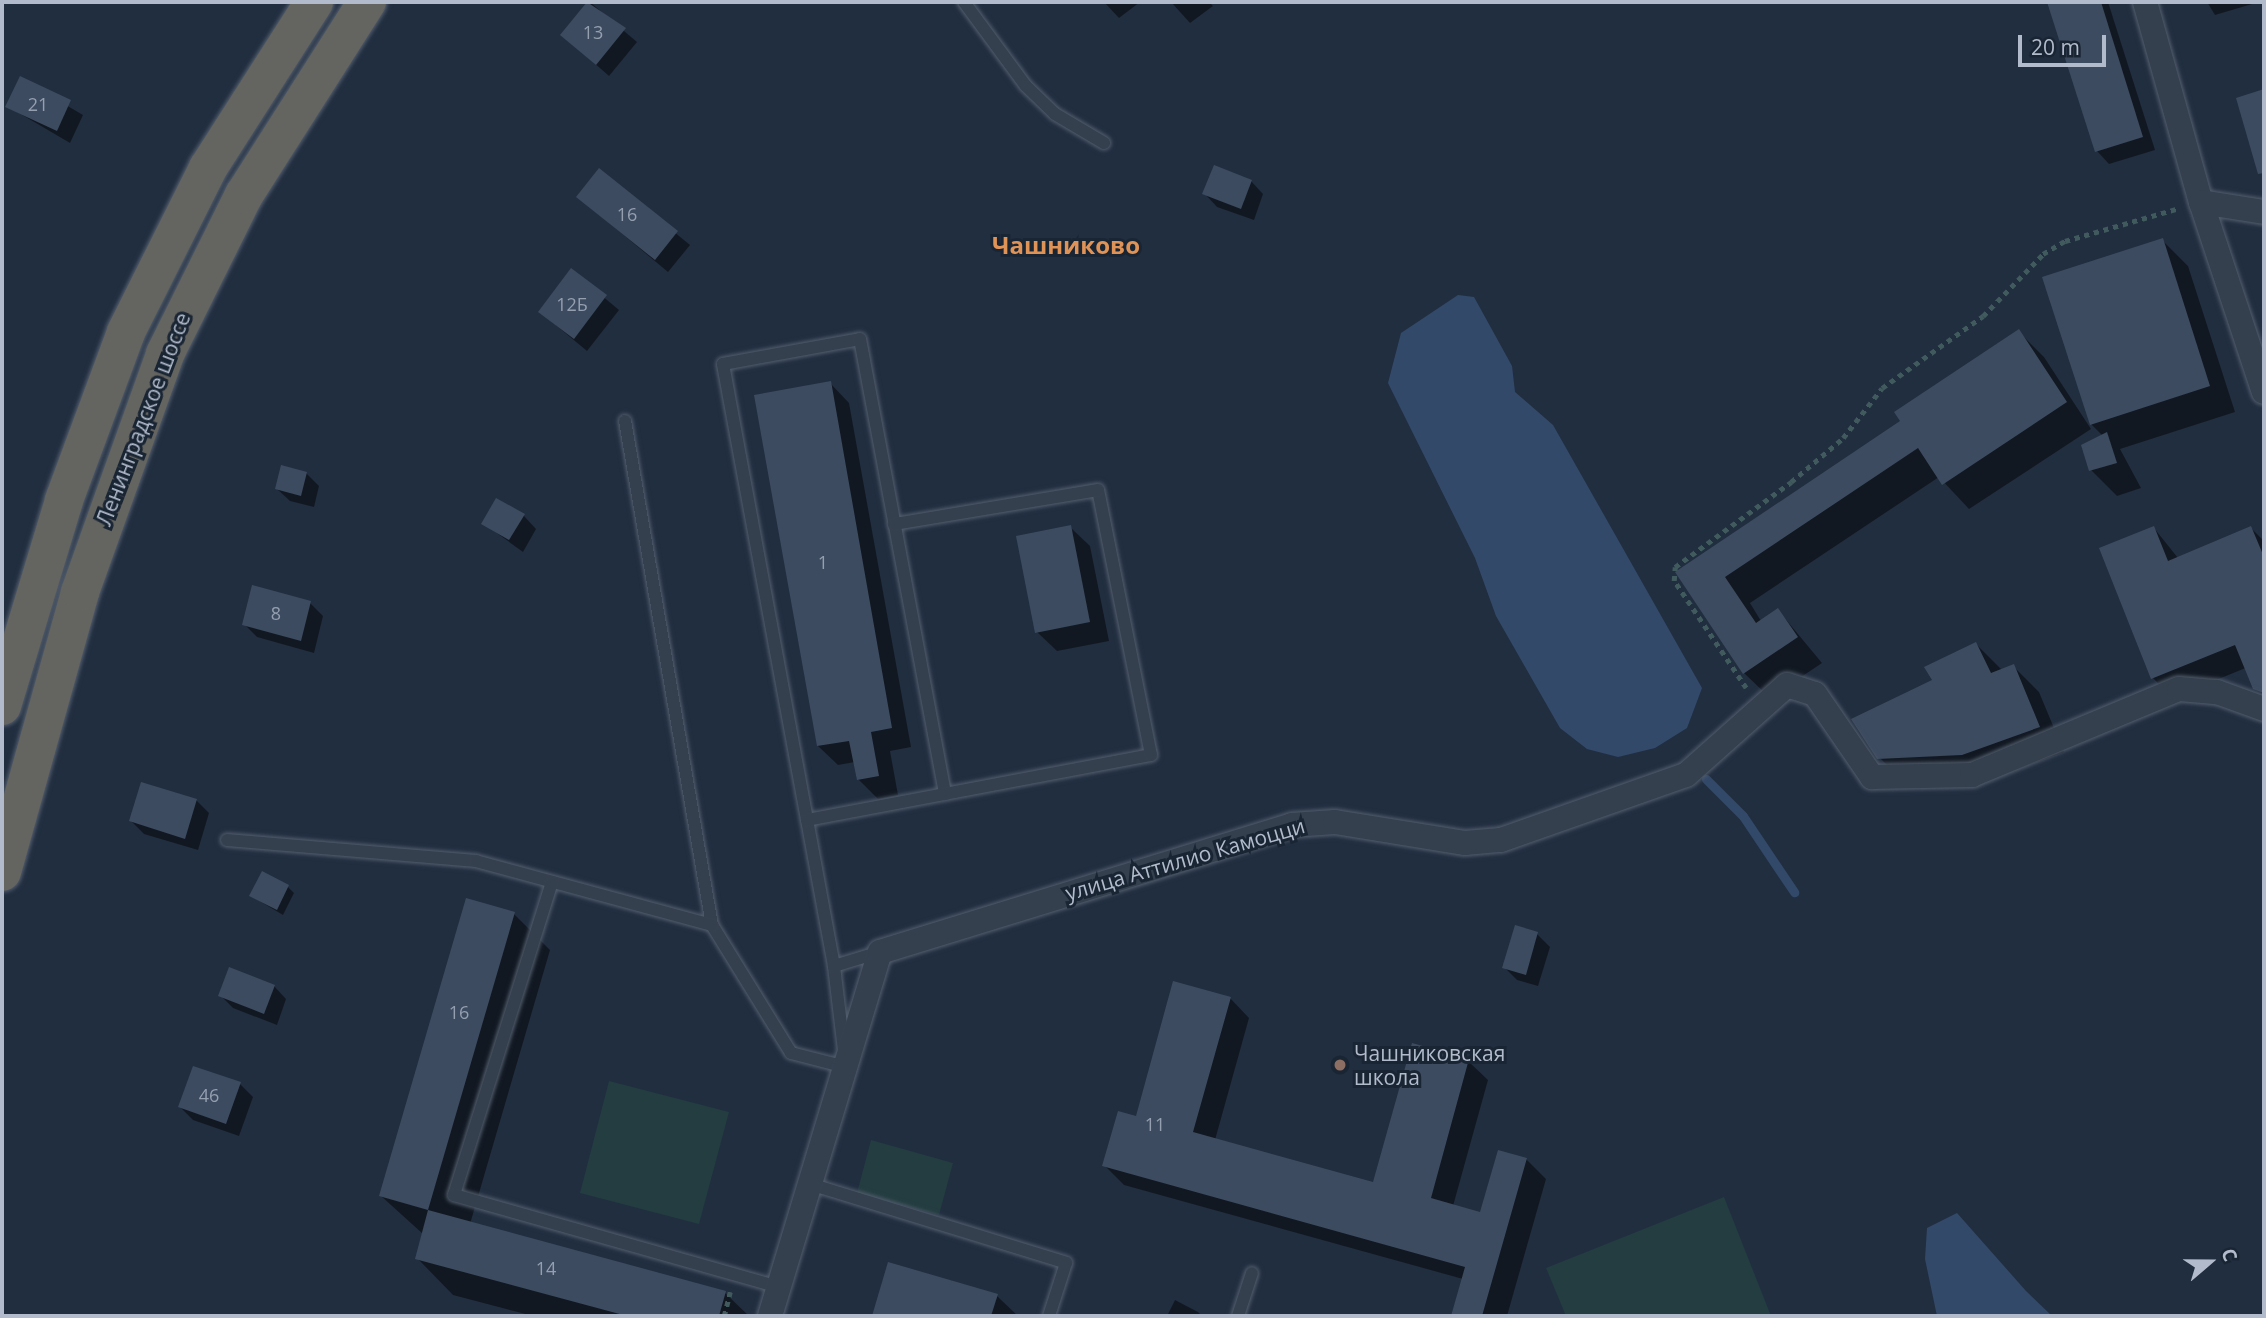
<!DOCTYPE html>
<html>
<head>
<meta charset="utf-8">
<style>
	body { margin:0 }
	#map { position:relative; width:2266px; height:1318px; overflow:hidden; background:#212e40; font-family:"Open Sans",sans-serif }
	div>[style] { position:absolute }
	.green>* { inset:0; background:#233d41 }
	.water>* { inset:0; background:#334969 }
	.shadow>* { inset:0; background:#0007 }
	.stream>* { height:9px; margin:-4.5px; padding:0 4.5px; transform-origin:4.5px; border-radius:4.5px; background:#334969 }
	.building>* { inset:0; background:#3d4b60 }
	.path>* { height:4.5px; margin-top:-2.25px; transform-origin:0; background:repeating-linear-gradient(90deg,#415a5e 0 5px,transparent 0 10px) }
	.roads { filter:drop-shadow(0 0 2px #535e6d) drop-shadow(0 0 2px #535e6d) }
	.service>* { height:12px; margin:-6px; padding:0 6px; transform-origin:6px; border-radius:6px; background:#35404f }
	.minor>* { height:24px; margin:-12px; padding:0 12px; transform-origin:12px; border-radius:12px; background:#35404f }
	.trunk>* { height:38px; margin:-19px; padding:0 19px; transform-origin:19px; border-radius:19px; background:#646460 }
	.dots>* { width:19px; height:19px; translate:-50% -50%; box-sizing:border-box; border:4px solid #1a2534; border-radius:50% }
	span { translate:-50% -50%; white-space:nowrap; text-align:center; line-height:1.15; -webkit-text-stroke:6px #1a2534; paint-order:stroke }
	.number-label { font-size:18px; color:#949fb0 }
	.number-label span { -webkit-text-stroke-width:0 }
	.street-label { font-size:21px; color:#b1bbcb }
	.poi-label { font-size:21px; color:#b1bbcb }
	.left { translate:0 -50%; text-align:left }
	.quarter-label { font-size:24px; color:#e09357; font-weight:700 }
	.frame { position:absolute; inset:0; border:4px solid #b1bbcb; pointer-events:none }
	.north { position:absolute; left:2175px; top:1227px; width:70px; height:70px; -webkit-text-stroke:5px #1a2534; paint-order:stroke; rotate:70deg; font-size:19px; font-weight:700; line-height:28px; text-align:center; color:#b1bbcb }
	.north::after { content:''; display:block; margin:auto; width:24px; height:32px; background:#b1bbcb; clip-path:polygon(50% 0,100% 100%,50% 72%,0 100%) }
	.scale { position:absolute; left:2018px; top:35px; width:88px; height:32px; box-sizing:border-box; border:4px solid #b1bbcb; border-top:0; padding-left:9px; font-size:21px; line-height:24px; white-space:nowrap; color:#b1bbcb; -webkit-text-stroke:5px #1a2534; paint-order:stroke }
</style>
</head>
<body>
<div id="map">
	<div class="green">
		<div style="clip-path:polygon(609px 1081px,729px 1112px,699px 1224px,580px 1193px)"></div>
		<div style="clip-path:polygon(871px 1140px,953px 1163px,939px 1215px,857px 1193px)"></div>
		<div style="clip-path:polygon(1724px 1197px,1771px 1316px,1566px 1316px,1546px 1268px)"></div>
	</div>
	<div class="water">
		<div style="clip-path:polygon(1458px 295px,1474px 297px,1512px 366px,1515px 392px,1553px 425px,1702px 688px,1687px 728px,1655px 748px,1618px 757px,1587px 749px,1560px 728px,1496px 616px,1475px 558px,1388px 383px,1401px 333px)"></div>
		<div style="clip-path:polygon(1957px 1213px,2026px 1291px,2052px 1316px,1937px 1316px,1925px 1259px,1927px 1228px)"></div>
	</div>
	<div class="shadow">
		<div style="clip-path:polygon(590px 2px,637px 42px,609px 76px,562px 35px)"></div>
		<div style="clip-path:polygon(1104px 2px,1140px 2px,1119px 18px)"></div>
		<div style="clip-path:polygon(1171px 2px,1209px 2px,1213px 6px,1190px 23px)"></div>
		<div style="clip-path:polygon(2049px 2px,2108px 2px,2155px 150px,2109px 164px,2097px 151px)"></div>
		<div style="clip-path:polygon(2207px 2px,2259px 2px,2215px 15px)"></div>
		<div style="clip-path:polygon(20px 78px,83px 115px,70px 143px,7px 106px)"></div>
		<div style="clip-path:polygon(600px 171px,690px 245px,668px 272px,578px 197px)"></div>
		<div style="clip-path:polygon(1251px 181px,1263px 194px,1254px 220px,1217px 207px,1205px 194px)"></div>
		<div style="clip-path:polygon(2162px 240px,2188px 266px,2235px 412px,2120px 449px,2141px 488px,2117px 496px,2091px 470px,2103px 436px,2091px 424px)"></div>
		<div style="clip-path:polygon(571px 270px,619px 310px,587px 351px,540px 312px)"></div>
		<div style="clip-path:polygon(2019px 332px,2044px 357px,2091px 429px,1969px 509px,1939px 477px,1750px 603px,1761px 621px,1778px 610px,1822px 663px,1770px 698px,1744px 673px,1678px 573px,1903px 422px)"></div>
		<div style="clip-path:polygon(830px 383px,849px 403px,911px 747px,890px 751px,898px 795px,878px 799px,858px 779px,855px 762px,838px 765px,818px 746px)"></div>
		<div style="clip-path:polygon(306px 473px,319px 486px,314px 507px,290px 501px,277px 489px)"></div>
		<div style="clip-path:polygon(524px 516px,536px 529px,523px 552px,483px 523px)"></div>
		<div style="clip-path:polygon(1070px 527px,1090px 546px,1109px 641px,1057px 651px,1037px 632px)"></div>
		<div style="clip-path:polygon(2154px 528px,2178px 558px,2251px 528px,2264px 541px,2264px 695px,2248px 667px,2172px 698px,2153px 678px)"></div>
		<div style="clip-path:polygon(310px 603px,323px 616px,314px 653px,257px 637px,244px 624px)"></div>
		<div style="clip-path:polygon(1976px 644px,2002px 670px,2013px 666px,2039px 692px,2064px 752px,1988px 780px,1905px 783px,1879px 757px,1935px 681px)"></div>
		<div style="clip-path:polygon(196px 800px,209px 813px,198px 850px,144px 834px,131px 821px)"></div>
		<div style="clip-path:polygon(288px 887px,294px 893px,283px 915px,251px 896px)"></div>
		<div style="clip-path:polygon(514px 914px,550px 950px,470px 1224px,725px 1293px,749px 1316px,533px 1316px,453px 1295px,417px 1258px,423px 1234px,381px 1196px)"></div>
		<div style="clip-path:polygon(1537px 934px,1550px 947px,1538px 986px,1517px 980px,1504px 967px)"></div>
		<div style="clip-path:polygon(274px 986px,286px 999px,277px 1025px,233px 1008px,220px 995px)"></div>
		<div style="clip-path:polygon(1230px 998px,1249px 1018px,1215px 1140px,1375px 1184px,1468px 1061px,1488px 1080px,1453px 1206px,1481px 1214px,1526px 1159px,1546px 1179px,1507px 1316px,1458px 1316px,1463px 1279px,1124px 1185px,1104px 1165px)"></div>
		<div style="clip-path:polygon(240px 1084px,253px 1097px,239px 1136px,193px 1120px,180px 1107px)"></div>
		<div style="clip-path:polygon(889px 1264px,997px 1296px,1018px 1316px,874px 1316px)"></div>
		<div style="clip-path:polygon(1175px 1300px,1198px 1312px,1202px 1316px,1167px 1316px)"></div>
	</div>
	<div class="stream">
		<div style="left:1706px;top:779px;width:52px;rotate:45deg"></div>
		<div style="left:1743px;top:816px;width:92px;rotate:56.1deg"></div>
	</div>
	<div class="building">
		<div style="clip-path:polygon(587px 2px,626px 28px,596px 65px,560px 35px)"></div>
		<div style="clip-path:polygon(2047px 2px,2101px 2px,2143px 137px,2095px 152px)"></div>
		<div style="clip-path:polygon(20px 76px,71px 100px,57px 131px,5px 107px)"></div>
		<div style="clip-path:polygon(2264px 89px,2264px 173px,2258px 174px,2236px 98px)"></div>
		<div style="clip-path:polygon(1214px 165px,1252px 180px,1241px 209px,1202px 194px)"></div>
		<div style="clip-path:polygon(599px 168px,678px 231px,655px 260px,576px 197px)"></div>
		<div style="clip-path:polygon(2163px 238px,2210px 386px,2090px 425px,2042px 277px)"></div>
		<div style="clip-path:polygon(571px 268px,607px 295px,574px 339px,538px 312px)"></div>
		<div style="clip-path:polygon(2019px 329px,2067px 402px,1942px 485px,1918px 448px,1725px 577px,1756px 623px,1778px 608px,1798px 637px,1743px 674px,1675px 572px,1900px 421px,1894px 412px)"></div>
		<div style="clip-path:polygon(831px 381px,892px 728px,871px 732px,879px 776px,857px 780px,849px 741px,817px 746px,754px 395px)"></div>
		<div style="clip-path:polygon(2107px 432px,2117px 463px,2089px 471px,2081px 445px)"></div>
		<div style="clip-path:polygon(281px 465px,307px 472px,301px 496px,275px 489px)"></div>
		<div style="clip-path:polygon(496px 498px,525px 514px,509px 540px,481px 524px)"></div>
		<div style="clip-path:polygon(1071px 525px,1090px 622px,1035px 633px,1016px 536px)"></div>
		<div style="clip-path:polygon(2154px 526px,2168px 561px,2251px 526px,2264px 557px,2264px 693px,2253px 689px,2235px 645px,2151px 679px,2099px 548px)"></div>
		<div style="clip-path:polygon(252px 585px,311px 601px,301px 641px,242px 625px)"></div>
		<div style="clip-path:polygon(1976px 642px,1991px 673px,2014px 664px,2040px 727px,1962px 755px,1877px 759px,1851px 719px,1932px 680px,1924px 667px)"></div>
		<div style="clip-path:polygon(141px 782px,197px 799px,185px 839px,129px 821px)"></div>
		<div style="clip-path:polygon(262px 871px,289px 885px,277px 910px,249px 896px)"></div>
		<div style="clip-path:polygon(466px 898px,515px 912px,428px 1210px,379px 1196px)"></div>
		<div style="clip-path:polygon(1515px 925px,1538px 932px,1526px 975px,1502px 968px)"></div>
		<div style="clip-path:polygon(229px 967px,275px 985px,264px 1014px,218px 996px)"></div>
		<div style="clip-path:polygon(1173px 981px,1231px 997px,1193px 1132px,1373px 1182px,1412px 1043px,1469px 1059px,1431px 1198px,1480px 1212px,1498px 1150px,1527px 1158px,1482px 1316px,1451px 1316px,1465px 1267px,1102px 1166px,1118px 1111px,1136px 1116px)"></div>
		<div style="clip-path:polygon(193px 1066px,241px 1082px,226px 1124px,178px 1107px)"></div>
		<div style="clip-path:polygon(428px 1210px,726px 1291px,719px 1316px,627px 1316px,415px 1259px)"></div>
		<div style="clip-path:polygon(888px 1262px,998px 1294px,991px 1316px,872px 1316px)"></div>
	</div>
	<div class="path">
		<div style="left:1746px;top:688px;width:129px;rotate:-123.9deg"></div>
		<div style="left:1674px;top:581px;width:14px;rotate:-86deg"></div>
		<div style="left:1675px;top:567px;width:144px;rotate:-36.2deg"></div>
		<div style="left:1791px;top:482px;width:68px;rotate:-40.2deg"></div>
		<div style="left:1843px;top:438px;width:63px;rotate:-52deg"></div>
		<div style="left:1882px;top:388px;width:124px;rotate:-35.5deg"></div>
		<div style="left:1983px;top:316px;width:86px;rotate:-45.9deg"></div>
		<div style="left:2043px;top:254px;width:26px;rotate:-31deg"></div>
		<div style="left:2065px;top:241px;width:116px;rotate:-16.1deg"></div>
		<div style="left:724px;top:1316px;width:25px;rotate:-76deg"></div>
	</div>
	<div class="roads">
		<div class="service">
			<div style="left:964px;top:2px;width:104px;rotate:53.6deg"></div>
			<div style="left:1026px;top:86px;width:40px;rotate:44deg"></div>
			<div style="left:1055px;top:114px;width:57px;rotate:30.6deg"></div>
			<div style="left:625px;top:421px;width:511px;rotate:80.21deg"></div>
			<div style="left:712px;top:925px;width:150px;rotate:58.3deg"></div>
			<div style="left:791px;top:1053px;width:57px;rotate:14.3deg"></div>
			<div style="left:846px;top:1067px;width:102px;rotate:-96.8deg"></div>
			<div style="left:834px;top:966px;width:612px;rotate:-100.45deg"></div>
			<div style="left:723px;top:364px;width:139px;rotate:-10.3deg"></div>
			<div style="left:860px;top:339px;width:463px;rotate:79.4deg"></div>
			<div style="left:807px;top:820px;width:350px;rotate:-10.7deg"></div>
			<div style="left:1151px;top:755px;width:270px;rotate:-101.3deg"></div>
			<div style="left:1098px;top:490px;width:207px;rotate:170.5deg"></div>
			<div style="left:227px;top:840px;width:250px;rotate:4.8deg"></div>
			<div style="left:476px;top:861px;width:245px;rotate:15.2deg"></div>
			<div style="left:552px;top:882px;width:328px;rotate:107.4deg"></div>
			<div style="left:454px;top:1195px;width:338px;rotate:15.8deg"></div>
			<div style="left:834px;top:966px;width:48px;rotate:-16.9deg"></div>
			<div style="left:810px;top:1184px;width:268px;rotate:17.1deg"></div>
			<div style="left:1066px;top:1263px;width:56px;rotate:107.8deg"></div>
			<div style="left:1238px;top:1316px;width:45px;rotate:-72deg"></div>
		</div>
		<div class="minor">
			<div style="left:2145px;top:2px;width:208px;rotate:74.4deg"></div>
			<div style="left:2201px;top:202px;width:64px;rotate:9deg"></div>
			<div style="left:2201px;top:202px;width:200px;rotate:71.7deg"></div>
			<div style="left:770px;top:1316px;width:380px;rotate:-73.2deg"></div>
			<div style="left:880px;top:952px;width:431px;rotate:-17.1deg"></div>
			<div style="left:1292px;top:825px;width:43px;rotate:-4deg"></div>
			<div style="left:1335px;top:822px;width:132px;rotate:9.2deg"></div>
			<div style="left:1465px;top:843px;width:36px;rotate:-5deg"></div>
			<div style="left:1501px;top:840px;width:196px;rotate:-19.4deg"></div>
			<div style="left:1686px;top:775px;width:135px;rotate:-41.7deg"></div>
			<div style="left:1787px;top:685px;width:29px;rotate:18deg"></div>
			<div style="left:1815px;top:694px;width:101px;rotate:55.5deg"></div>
			<div style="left:1872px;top:777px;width:100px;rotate:-1.1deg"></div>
			<div style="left:1972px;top:775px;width:224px;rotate:-22.6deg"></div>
			<div style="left:2179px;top:689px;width:38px;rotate:5deg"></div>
			<div style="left:2217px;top:692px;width:50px;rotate:19.9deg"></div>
		</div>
		<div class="trunk">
			<div style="left:2px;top:706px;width:215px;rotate:-73.2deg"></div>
			<div style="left:64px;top:500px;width:179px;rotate:-69.7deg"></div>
			<div style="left:126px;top:332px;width:183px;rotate:-63.4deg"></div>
			<div style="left:208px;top:168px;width:197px;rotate:-57.4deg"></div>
			<div style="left:2px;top:872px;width:291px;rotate:-74.4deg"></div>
			<div style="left:80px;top:592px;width:253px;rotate:-70.3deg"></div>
			<div style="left:165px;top:354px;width:178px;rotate:-63.6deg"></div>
			<div style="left:244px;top:195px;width:229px;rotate:-57.5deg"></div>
		</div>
	</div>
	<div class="dots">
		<div style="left:1340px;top:1065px;background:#8d6e63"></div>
	</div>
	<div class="number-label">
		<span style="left:593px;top:32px">13</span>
		<span style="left:38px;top:104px">21</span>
		<span style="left:627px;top:214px">16</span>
		<span style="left:572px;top:304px">12Б</span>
		<span style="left:823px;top:562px">1</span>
		<span style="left:276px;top:613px">8</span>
		<span style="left:459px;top:1012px">16</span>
		<span style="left:209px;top:1095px">46</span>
		<span style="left:1155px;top:1124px">11</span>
		<span style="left:546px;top:1268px">14</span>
	</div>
	<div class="street-label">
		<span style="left:143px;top:419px;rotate:-69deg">Ленинградское шоссе</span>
		<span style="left:1185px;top:859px;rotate:-16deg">улица Аттилио Камоцци</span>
	</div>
	<div class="poi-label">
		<span class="left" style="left:1354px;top:1065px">Чашниковская<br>школа</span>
	</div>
	<div class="quarter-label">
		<span style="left:1066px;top:245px">Чашниково</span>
	</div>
	<div class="frame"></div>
	<div class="north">С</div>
	<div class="scale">20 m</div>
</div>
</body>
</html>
